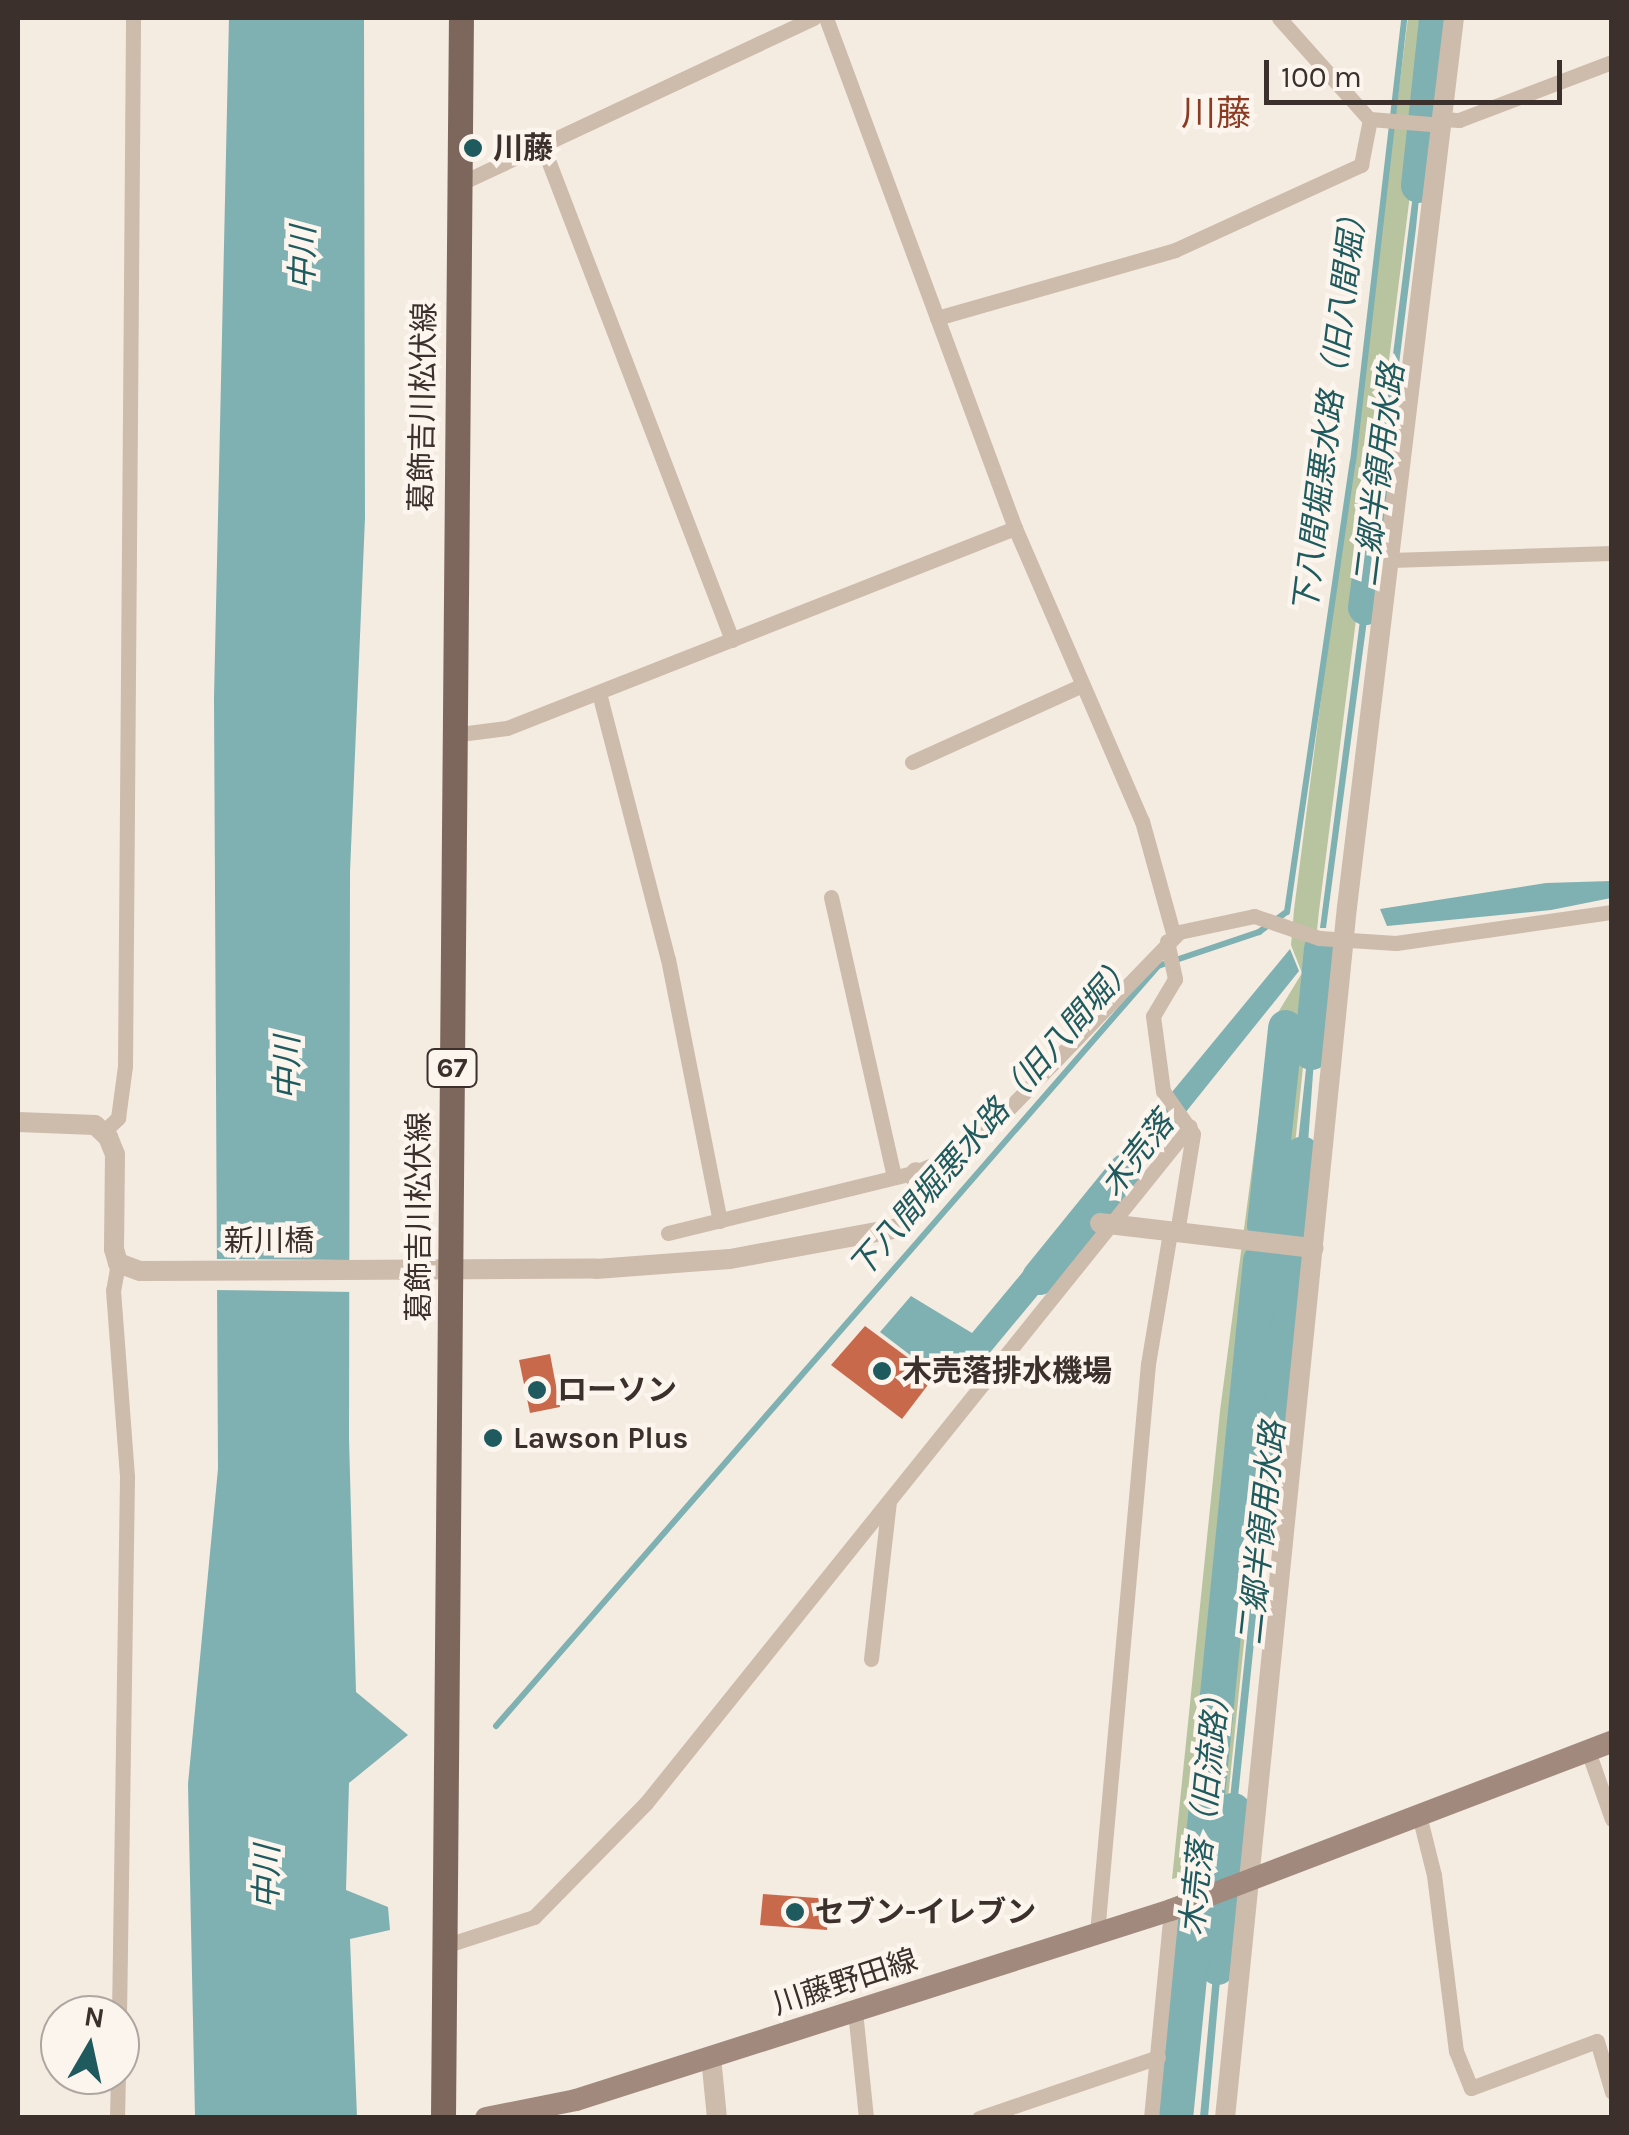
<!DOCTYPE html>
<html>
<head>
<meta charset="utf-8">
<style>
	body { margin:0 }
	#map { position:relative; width:1629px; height:2135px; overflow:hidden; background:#f4ebe1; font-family:Karla,"Noto Sans JP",sans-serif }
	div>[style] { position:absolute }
	.green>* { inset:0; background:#b8c4a0 }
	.water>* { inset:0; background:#7fb0b2 }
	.pier>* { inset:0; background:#f4ebe1 }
	.stream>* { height:6px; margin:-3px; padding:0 3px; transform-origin:3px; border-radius:3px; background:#7fb0b2 }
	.river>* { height:35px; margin:-17.5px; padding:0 17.5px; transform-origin:17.5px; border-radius:17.5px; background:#7fb0b2 }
	.building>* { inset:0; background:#c8694b }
	.minor>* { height:15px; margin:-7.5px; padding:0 7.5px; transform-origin:7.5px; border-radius:7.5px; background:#cdbbac }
	.tertiary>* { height:20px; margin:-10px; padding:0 10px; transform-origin:10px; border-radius:10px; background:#cdbbac }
	.secondary>* { height:22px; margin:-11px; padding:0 11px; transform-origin:11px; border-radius:11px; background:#a18a7d }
	.primary>* { height:25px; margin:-12.5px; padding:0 12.5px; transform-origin:12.5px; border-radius:12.5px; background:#7d675c }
	.dots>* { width:28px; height:28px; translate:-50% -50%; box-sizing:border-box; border:5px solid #fbf5ee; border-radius:50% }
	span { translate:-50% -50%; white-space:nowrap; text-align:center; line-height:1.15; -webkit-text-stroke:9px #fbf5ee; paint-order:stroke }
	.shield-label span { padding:2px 8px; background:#fbf5ee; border:2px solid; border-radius:8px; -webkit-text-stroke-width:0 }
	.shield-label { font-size:28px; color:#3b302b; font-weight:700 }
	.poi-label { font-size:30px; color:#3b302b; font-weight:700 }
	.left { translate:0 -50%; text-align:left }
	.street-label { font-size:30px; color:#3b302b }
	.water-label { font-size:32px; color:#1f5a5e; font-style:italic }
	.quarter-label { font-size:35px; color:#8c3b22 }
	.frame { position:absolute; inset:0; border:20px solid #3b302b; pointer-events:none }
	.north { position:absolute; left:40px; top:1995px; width:100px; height:100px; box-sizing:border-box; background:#fbf5ee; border:2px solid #aea6a0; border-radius:50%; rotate:9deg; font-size:28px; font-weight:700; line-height:40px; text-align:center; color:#3b302b }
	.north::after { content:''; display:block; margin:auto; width:35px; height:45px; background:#1f5a5e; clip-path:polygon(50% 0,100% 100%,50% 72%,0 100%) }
	.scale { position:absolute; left:1264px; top:60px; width:298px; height:45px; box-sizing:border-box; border:5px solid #3b302b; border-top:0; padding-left:12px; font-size:30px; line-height:35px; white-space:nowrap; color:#3b302b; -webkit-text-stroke:8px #fbf5ee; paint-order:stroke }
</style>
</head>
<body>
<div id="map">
	<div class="green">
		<div style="clip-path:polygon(1408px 18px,1427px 18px,1418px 132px,1319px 911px,1221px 1867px,1172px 1879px,1220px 1411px,1271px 1024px,1302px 973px,1291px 945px,1294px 910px)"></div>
	</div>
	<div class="water">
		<div style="clip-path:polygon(229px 18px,364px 18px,365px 518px,350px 872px,349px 1439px,356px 1692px,408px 1735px,349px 1783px,346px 1890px,388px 1907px,390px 1930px,350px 1939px,357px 2117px,195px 2117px,188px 1784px,218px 1469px,214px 698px)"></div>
		<div style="clip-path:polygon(1434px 18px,1440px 18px,1428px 114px,1422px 114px)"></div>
		<div style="clip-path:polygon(1420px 138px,1425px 139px,1416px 228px,1376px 548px,1369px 547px)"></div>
		<div style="clip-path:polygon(1368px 559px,1375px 560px,1326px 928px,1320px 928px)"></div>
		<div style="clip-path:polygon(1611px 881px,1611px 898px,1551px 910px,1387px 926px,1380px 909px,1546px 883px)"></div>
		<div style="clip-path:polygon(1290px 949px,1299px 971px,1108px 1209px,1078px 1206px)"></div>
		<div style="clip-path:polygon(1313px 1004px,1318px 1004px,1304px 1199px,1292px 1198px)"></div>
		<div style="clip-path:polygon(1052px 1237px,1074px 1242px,1076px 1249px,963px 1385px,933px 1359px,918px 1361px,880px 1332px,911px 1296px,972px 1333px)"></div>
		<div style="clip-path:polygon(1283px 1291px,1291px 1296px,1281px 1379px,1274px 1378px)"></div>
		<div style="clip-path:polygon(1273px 1390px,1280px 1391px,1232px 1855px,1224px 1856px)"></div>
		<div style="clip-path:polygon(1218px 1921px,1225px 1923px,1208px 2117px,1200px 2117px)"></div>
	</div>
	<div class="pier">
		<div style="clip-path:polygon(213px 1259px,354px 1260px,354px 1292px,213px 1290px)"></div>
	</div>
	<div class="stream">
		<div style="left:496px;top:1726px;width:1008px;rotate:-48.94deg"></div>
		<div style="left:1158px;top:966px;width:107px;rotate:-18.6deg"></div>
		<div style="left:1259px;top:932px;width:34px;rotate:-36deg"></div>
		<div style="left:1287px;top:912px;width:455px;rotate:-81.7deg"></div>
		<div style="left:1353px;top:462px;width:447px;rotate:-83.4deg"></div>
	</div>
	<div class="river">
		<div style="left:1418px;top:185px;width:168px;rotate:-83.8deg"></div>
		<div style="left:1365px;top:607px;width:108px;rotate:-82.5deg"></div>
		<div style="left:1311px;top:1052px;width:104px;rotate:-84.5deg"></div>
		<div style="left:1264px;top:1225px;width:199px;rotate:-83.9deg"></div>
		<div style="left:1039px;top:1277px;width:138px;rotate:-50.9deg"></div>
		<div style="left:1274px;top:1435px;width:283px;rotate:-84.3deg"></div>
		<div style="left:1217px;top:1967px;width:158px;rotate:-84.2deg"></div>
		<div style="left:1175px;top:2118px;width:862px;rotate:-84.34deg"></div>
	</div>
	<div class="building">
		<div style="clip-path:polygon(865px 1326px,934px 1377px,902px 1419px,831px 1365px)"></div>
		<div style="clip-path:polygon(550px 1354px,560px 1407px,530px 1413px,519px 1360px)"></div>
		<div style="clip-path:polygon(763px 1894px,830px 1899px,827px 1930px,760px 1925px)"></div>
	</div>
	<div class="minor">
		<div style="left:826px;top:18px;width:544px;rotate:69.67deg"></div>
		<div style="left:1015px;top:528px;width:319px;rotate:66.6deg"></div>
		<div style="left:1142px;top:821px;width:119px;rotate:74.5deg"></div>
		<div style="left:1279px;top:18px;width:137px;rotate:48.3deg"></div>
		<div style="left:1443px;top:119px;width:16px;rotate:4deg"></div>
		<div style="left:1459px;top:120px;width:164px;rotate:-20.8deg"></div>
		<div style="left:543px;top:147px;width:528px;rotate:69.02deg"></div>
		<div style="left:459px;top:184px;width:392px;rotate:-25.1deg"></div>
		<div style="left:937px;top:318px;width:248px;rotate:-15.9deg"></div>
		<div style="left:1175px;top:250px;width:77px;rotate:-24.6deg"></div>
		<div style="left:1245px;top:218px;width:128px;rotate:-24.6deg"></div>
		<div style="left:1361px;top:165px;width:47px;rotate:-78.9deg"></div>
		<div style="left:1370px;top:119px;width:73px;rotate:4.7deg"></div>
		<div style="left:1390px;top:560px;width:222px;rotate:-1.8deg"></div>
		<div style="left:599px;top:693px;width:275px;rotate:75.5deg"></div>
		<div style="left:668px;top:959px;width:267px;rotate:78.8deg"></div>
		<div style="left:452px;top:735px;width:55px;rotate:-7.3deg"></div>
		<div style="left:507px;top:728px;width:546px;rotate:-21.49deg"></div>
		<div style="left:912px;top:762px;width:184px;rotate:-24.3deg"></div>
		<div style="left:831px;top:897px;width:286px;rotate:77.3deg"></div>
		<div style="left:1167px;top:941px;width:39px;rotate:78deg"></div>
		<div style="left:1175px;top:979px;width:43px;rotate:120.7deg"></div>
		<div style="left:1153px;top:1016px;width:76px;rotate:82.4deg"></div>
		<div style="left:1163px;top:1091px;width:52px;rotate:55.1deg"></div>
		<div style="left:1193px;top:1134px;width:100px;rotate:99.2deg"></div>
		<div style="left:103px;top:1132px;width:21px;rotate:-43deg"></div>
		<div style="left:118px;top:1118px;width:52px;rotate:-82.3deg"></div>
		<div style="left:125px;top:1066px;width:1048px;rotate:-89.56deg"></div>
		<div style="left:668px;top:1233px;width:255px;rotate:-13.8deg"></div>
		<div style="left:916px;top:1172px;width:40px;rotate:-23.4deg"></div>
		<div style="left:953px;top:1156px;width:46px;rotate:-37.1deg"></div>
		<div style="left:990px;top:1128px;width:272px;rotate:-46deg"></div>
		<div style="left:1179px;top:932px;width:77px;rotate:-12deg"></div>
		<div style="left:1254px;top:916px;width:69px;rotate:18.7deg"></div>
		<div style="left:1319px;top:938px;width:77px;rotate:3.7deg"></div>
		<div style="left:1396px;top:943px;width:218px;rotate:-8.2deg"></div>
		<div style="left:118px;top:1263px;width:27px;rotate:100deg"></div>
		<div style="left:113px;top:1290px;width:188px;rotate:85.7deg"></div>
		<div style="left:127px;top:1477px;width:538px;rotate:90.85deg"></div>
		<div style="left:871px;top:1659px;width:159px;rotate:-83.5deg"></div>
		<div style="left:1588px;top:1751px;width:72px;rotate:70.6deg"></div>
		<div style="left:1420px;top:1819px;width:58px;rotate:76deg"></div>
		<div style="left:1434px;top:1875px;width:177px;rotate:82.9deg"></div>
		<div style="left:1456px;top:2051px;width:40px;rotate:68deg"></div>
		<div style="left:1471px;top:2088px;width:134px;rotate:-20.5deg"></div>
		<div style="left:1597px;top:2041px;width:53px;rotate:73.6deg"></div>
		<div style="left:1097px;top:1933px;width:571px;rotate:-84.88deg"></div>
		<div style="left:1148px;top:1364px;width:134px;rotate:-80.5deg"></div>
		<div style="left:441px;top:1947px;width:98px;rotate:-17.9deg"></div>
		<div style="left:534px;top:1917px;width:160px;rotate:-45.5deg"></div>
		<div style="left:646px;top:1803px;width:868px;rotate:-51.22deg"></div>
		<div style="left:855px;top:2011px;width:108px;rotate:84.1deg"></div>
		<div style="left:117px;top:2118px;width:43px;rotate:-88.7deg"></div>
		<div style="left:979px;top:2118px;width:189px;rotate:-18.8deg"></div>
		<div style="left:1151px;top:2118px;width:209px;rotate:-84.5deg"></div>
	</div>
	<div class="tertiary">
		<div style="left:18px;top:1122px;width:77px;rotate:2.2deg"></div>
		<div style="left:95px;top:1125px;width:18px;rotate:43deg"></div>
		<div style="left:108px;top:1137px;width:18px;rotate:68deg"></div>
		<div style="left:115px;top:1154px;width:95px;rotate:90.6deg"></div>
		<div style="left:114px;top:1249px;width:15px;rotate:74deg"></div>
		<div style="left:118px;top:1263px;width:23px;rotate:20deg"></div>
		<div style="left:140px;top:1271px;width:456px;rotate:-0.3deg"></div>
		<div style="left:596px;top:1269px;width:134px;rotate:-4.3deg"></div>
		<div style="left:730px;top:1259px;width:172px;rotate:-10.4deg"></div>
		<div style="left:899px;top:1228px;width:29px;rotate:-46deg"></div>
		<div style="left:919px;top:1207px;width:35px;rotate:-95deg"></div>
		<div style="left:1100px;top:1223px;width:215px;rotate:6.7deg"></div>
		<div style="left:711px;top:2057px;width:61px;rotate:84.4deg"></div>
		<div style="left:1225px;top:2118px;width:1217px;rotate:-84.25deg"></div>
		<div style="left:1347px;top:907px;width:895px;rotate:-83.14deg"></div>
	</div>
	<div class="secondary">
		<div style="left:486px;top:2118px;width:92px;rotate:-11.3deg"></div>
		<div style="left:576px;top:2100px;width:625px;rotate:-17.71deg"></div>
		<div style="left:1171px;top:1910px;width:472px;rotate:-20.9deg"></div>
	</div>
	<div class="primary">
		<div style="left:443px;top:2118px;width:2100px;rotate:-89.51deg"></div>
	</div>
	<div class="dots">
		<div style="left:473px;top:148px;background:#1f5a5e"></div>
		<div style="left:882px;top:1371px;background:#1f5a5e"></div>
		<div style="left:537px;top:1390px;background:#1f5a5e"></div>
		<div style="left:493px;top:1438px;background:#1f5a5e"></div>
		<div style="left:795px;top:1912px;background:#1f5a5e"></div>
	</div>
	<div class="shield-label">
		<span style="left:452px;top:1068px">67</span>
	</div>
	<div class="poi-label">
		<span class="left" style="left:493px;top:148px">川藤</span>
		<span class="left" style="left:902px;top:1371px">木売落排水機場</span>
		<span class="left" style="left:557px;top:1390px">ローソン</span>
		<span class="left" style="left:513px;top:1438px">Lawson Plus</span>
		<span class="left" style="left:815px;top:1912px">セブン-イレブン</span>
	</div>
	<div class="street-label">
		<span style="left:423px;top:407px;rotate:-89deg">葛飾吉川松伏線</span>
		<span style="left:419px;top:1217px;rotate:-90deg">葛飾吉川松伏線</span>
		<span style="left:269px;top:1241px">新川橋</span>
		<span style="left:845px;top:1982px;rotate:-18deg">川藤野田線</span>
	</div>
	<div class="water-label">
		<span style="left:304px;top:258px;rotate:-89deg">中川</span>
		<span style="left:1331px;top:407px;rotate:-83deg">下八間堀悪水路（旧八間堀）</span>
		<span style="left:1380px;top:475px;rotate:-83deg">二郷半領用水路</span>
		<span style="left:288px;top:1068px;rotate:-90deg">中川</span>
		<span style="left:993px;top:1117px;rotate:-49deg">下八間堀悪水路（旧八間堀）</span>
		<span style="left:1138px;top:1155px;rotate:-52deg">木売落</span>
		<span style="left:1263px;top:1533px;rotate:-84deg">二郷半領用水路</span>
		<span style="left:1206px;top:1808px;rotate:-84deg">木売落（旧流路）</span>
		<span style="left:268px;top:1877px;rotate:-89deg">中川</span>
	</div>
	<div class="quarter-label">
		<span style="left:1216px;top:114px">川藤</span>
	</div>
	<div class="frame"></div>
	<div class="north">N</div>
	<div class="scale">100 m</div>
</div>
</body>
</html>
